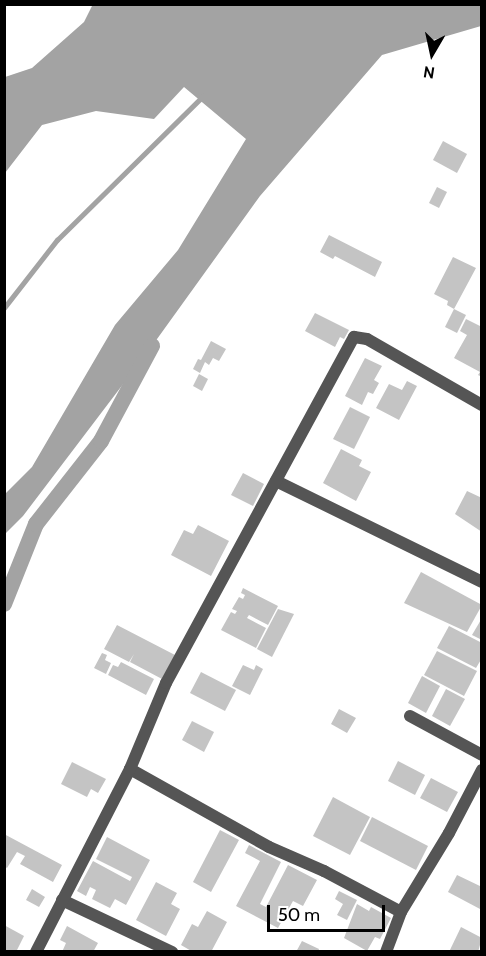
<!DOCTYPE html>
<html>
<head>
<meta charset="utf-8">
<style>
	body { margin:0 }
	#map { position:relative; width:486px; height:956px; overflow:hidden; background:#fff; font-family:Cabin,sans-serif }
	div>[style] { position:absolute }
	.water>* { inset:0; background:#a3a3a3 }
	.stream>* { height:4.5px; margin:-2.25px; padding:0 2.25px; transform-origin:2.25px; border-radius:2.25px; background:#a3a3a3 }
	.canal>* { height:16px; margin:-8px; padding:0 8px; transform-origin:8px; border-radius:8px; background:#a3a3a3 }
	.building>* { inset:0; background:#c4c4c4 }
	.minor>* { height:12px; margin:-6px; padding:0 6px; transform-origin:6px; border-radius:6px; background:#555 }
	span { translate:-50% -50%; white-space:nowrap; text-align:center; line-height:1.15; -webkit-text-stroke:4.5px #fff; paint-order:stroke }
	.frame { position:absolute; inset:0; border:6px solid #000; pointer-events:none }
	.north { position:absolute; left:402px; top:24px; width:60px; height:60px; -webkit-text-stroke:4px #fff; paint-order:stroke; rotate:189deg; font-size:16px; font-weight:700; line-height:24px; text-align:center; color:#000 }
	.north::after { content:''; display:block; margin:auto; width:21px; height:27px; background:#000; clip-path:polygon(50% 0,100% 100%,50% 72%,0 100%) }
	.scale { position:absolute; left:267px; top:905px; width:118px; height:27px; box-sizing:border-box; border:3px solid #000; border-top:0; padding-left:8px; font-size:18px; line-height:21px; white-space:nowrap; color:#000; -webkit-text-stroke:4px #fff; paint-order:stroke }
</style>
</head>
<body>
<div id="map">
	<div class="water">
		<div style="clip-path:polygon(93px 4px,481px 5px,481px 26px,382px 55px,260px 196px,152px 346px,23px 516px,5px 534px,5px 494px,32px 467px,115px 325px,178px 250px,246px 139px,184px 87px,154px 119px,96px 111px,42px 125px,5px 173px,5px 77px,32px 68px,84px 22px)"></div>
	</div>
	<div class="stream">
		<div style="left:4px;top:308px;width:86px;rotate:-52.1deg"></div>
		<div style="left:57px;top:240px;width:205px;rotate:-44.6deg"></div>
	</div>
	<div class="canal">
		<div style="left:4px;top:604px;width:86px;rotate:-68.2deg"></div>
		<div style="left:36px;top:524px;width:105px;rotate:-51.9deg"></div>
		<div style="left:101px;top:441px;width:108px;rotate:-61.8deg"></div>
	</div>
	<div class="building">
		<div style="clip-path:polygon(443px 141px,467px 154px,457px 173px,433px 160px)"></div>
		<div style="clip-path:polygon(437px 187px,447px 192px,439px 208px,429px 203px)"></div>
		<div style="clip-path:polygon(329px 235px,382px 262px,375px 277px,335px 256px,333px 259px,320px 252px)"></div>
		<div style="clip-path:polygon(453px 257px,476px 268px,454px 309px,447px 305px,448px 301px,434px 294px)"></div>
		<div style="clip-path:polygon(454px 309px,466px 315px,457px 333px,445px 327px)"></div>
		<div style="clip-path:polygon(315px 313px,349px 330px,344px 339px,340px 337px,335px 347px,305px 331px)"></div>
		<div style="clip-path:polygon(466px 319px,482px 327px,482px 377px,478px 375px,480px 372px,454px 358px,467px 335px,460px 331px)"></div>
		<div style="clip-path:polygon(211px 341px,226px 349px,219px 361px,213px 358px,209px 365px,205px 362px,200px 373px,193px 369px,198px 359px,201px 360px)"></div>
		<div style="clip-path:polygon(365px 358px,382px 366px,374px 380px,379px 383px,373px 394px,368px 392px,362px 405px,345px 396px)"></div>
		<div style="clip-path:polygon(199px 374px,208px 379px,202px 391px,193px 386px)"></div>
		<div style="clip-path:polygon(407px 381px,417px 386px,399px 420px,376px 408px,389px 384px,402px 390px)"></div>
		<div style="clip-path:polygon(350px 407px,370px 417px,354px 449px,333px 439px)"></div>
		<div style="clip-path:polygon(341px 449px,362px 460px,359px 466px,371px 472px,356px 501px,323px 483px)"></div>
		<div style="clip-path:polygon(243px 473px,264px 484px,253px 506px,231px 495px)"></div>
		<div style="clip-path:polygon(467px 491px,482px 498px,482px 532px,455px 514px)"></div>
		<div style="clip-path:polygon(198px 525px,229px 541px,211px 576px,171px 555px,184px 530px,193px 534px)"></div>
		<div style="clip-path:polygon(421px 572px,482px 605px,467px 632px,404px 603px)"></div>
		<div style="clip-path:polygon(243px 588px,278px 606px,268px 625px,249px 615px,247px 618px,266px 628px,256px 648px,221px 630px,231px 612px,235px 614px,237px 611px,232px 609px,239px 597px,243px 599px,245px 595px,241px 593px)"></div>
		<div style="clip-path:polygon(278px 609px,294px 614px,272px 657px,257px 649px)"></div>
		<div style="clip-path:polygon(482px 618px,482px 640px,472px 635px)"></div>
		<div style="clip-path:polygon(117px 625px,175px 655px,162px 679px,130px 662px,134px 654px,129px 662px,104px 649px)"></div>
		<div style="clip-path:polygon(449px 626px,482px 643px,482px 658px,476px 668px,437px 648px)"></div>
		<div style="clip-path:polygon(437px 651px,477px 671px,464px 696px,424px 675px)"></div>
		<div style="clip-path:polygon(102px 653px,107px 655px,105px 660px,111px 663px,106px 674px,94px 668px)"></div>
		<div style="clip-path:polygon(121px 662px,154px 679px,146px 695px,108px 675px,113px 665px,118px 667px)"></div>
		<div style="clip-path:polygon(243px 665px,254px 670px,256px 665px,263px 669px,250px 695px,232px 686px)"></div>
		<div style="clip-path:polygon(201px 672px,236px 690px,225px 711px,190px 693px)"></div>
		<div style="clip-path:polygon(422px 676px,440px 686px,426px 713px,408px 703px)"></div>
		<div style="clip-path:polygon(446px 689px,465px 699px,450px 726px,432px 716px)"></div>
		<div style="clip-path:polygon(339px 709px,356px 718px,347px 733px,331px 724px)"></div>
		<div style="clip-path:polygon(192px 721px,214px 732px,204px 752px,182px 740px)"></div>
		<div style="clip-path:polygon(398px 761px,425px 775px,415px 795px,388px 781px)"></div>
		<div style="clip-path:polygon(72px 762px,106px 779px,98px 793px,91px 789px,87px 797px,61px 784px)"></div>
		<div style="clip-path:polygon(431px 778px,458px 792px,447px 812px,420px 798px)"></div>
		<div style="clip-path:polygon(333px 797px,370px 817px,350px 855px,313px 836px)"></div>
		<div style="clip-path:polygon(372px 817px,428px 846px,416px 870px,360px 841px)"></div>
		<div style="clip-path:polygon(220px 830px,239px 840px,211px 892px,193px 882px)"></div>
		<div style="clip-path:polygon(4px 834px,62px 865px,53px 882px,20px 864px,25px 856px,17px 852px,7px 868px,4px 866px)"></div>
		<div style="clip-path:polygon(107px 837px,150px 860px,126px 905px,115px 899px,110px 908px,92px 899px,96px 890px,90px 887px,86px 896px,77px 891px,93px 861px,130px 881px,132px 877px,96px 859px)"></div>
		<div style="clip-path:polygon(249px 845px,281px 862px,260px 904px,266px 907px,288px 865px,317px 880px,303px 906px,293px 901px,278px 928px,236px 906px,260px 861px,245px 853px)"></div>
		<div style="clip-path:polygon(457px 875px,482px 887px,480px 909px,448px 892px)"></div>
		<div style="clip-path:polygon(156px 882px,177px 893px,171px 904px,180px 909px,166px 936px,136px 920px)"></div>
		<div style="clip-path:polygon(32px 889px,45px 897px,39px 907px,26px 900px)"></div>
		<div style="clip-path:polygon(339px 891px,357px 900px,347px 920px,337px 915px,343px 904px,335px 899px)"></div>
		<div style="clip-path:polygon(357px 904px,369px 911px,371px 907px,391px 918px,380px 939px,375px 937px,367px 951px,344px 938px)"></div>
		<div style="clip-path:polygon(207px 911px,227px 922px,211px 952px,193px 952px,181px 945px,192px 924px,198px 927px)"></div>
		<div style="clip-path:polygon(4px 925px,24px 936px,16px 952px,4px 952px)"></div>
		<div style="clip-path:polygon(67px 926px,98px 943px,93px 952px,62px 952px,66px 943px,60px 940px)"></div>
		<div style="clip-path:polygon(461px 927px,482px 938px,478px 952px,449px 952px)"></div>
		<div style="clip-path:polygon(302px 941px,319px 949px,318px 952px,296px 952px)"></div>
	</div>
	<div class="minor">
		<div style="left:276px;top:481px;width:229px;rotate:26.1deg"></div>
		<div style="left:410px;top:716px;width:82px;rotate:28.4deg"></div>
		<div style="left:130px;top:769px;width:159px;rotate:29.3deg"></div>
		<div style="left:269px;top:847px;width:60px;rotate:23.6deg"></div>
		<div style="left:324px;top:871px;width:87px;rotate:28deg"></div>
		<div style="left:62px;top:900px;width:122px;rotate:25.3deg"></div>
		<div style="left:36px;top:952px;width:206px;rotate:-62.8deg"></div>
		<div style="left:130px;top:769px;width:93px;rotate:-67.3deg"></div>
		<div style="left:166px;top:683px;width:394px;rotate:-61.5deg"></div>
		<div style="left:354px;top:337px;width:13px;rotate:9deg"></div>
		<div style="left:367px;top:339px;width:133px;rotate:29.9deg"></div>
		<div style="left:386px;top:952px;width:43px;rotate:-69.4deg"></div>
		<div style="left:401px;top:912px;width:92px;rotate:-58.7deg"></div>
		<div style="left:449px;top:833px;width:71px;rotate:-62.4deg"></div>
	</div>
	<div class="frame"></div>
	<div class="north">N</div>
	<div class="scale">50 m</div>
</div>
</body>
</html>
